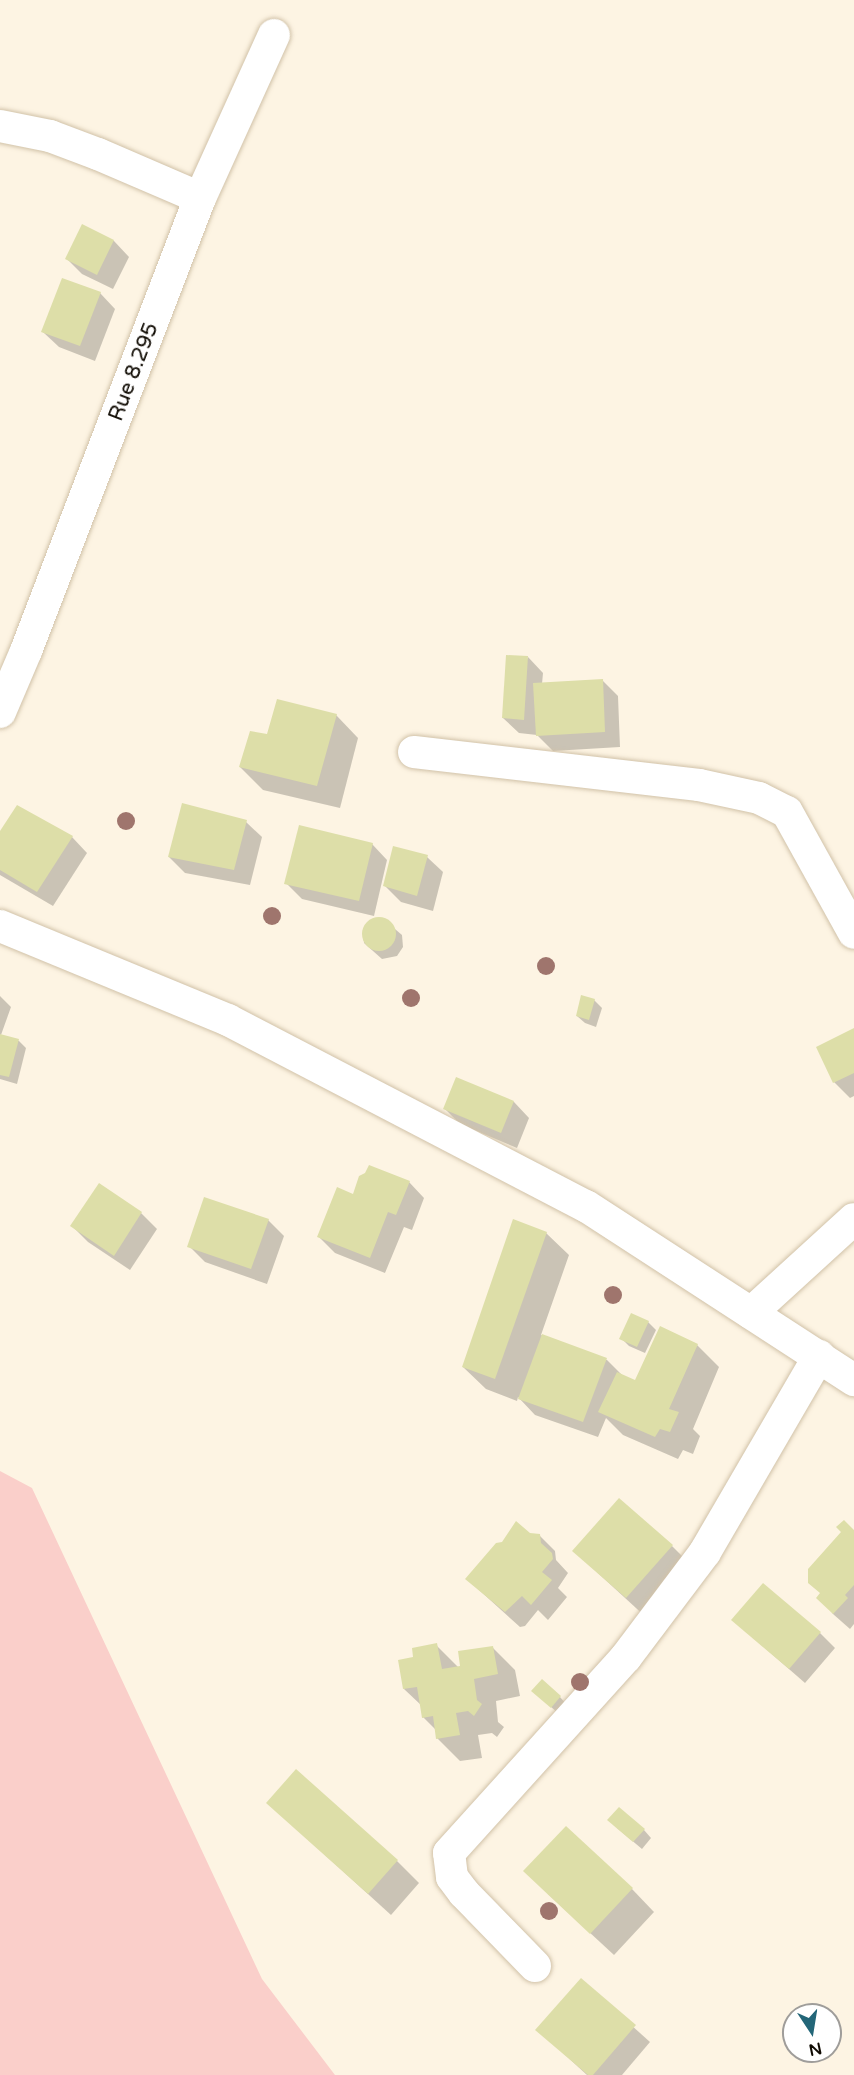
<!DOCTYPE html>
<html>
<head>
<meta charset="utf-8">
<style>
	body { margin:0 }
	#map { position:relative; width:854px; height:2075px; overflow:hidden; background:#fdf4e3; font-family:"Varela Round",sans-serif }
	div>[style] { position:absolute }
	.green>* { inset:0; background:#facfca }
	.shadow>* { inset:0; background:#0003 }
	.building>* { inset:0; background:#dddea8 }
	.round { border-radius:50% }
	.roads { filter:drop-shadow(0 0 2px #d1c2a8) drop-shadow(0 0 2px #d1c2a8) }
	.street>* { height:32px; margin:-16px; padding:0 16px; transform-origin:16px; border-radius:16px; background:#fff }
	.trees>* { width:18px; height:18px; margin:-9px; border-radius:50%; background:#9f756d }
	span { translate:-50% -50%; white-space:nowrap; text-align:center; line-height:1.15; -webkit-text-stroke:4.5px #fff; paint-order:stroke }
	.street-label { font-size:21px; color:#100b03 }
	.north { position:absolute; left:782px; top:2003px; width:60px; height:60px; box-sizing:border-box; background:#fff; border:2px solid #9f9d9a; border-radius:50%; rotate:168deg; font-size:16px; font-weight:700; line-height:24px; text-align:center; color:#100b03 }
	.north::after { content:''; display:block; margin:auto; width:21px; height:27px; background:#236678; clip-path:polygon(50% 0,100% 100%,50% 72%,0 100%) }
</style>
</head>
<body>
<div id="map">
	<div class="green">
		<div style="clip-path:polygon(0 1471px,32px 1488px,262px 1979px,335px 2075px,0 2075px)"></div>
	</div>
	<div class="shadow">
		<div style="clip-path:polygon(83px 226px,114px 241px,129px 257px,113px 289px,82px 274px,67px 259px)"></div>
		<div style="clip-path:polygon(100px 293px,115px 309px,95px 361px,59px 347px,43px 332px)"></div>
		<div style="clip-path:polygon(528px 657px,543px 673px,542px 684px,602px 680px,618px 696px,620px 747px,553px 751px,537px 735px,519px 733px,503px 718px)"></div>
		<div style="clip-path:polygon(336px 715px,358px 738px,340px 808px,263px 790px,240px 767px,268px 736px)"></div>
		<div style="clip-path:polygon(246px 822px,262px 837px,250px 885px,185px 873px,169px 857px)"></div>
		<div style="clip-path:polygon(0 832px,72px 837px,87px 853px,53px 906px,0 875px)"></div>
		<div style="clip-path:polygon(372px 844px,387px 860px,374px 916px,302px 899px,286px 883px)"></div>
		<div style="clip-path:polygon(427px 857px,443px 872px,433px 911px,401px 902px,385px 886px)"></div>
		<div style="clip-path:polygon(382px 918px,402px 935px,403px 947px,397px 956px,382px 959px,364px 943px,363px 930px,371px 920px)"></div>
		<div style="clip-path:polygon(0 996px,11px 1007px,1px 1035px,19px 1041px,26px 1048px,17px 1084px,0 1079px)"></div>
		<div style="clip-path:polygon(594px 1000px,602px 1008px,596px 1027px,585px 1023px,577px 1016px)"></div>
		<div style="clip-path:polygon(854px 1030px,854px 1096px,850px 1098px,834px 1082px)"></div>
		<div style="clip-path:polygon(457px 1079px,514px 1102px,529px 1118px,517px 1148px,460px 1124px,445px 1109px)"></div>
		<div style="clip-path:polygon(409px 1182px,424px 1198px,412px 1230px,404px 1227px,385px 1273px,335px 1253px,319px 1237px,354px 1196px)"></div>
		<div style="clip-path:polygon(99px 1185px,141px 1213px,157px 1229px,130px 1270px,88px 1242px,72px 1226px)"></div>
		<div style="clip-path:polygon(268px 1220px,284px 1236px,267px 1284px,205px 1262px,189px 1246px)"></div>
		<div style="clip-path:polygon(546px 1233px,569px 1255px,541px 1335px,607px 1360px,623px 1376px,636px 1381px,697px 1345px,719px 1367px,693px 1429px,700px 1436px,693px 1454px,683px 1450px,678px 1459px,623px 1435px,606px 1418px,598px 1437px,535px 1415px,518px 1397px,517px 1401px,486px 1389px,463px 1367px)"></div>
		<div style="clip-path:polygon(648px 1322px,656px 1330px,645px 1353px,629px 1346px,621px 1338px)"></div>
		<div style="clip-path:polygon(843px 1531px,854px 1532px,854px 1624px,850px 1629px,833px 1614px,821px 1594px)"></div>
		<div style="clip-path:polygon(530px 1535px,539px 1535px,555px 1551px,556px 1560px,568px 1573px,558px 1588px,567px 1597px,548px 1620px,538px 1610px,525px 1626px,520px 1627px,467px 1579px)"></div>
		<div style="clip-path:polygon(672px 1546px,694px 1568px,649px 1620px,574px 1551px)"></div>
		<div style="clip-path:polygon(733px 1620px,820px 1633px,835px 1648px,805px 1683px)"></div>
		<div style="clip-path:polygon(436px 1645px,459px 1668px,493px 1648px,515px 1670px,520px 1696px,496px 1701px,498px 1722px,504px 1727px,497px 1737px,492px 1733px,478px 1735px,482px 1758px,460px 1761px,437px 1738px,436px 1730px,423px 1717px,422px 1706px,404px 1689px,415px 1658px)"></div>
		<div style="clip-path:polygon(560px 1697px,567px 1705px,559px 1714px,541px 1698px)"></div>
		<div style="clip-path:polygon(268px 1803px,397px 1861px,419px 1883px,391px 1915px)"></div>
		<div style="clip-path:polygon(617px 1828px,644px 1830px,651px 1838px,642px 1849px)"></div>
		<div style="clip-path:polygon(632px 1889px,654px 1912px,614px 1955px,548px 1894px)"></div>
		<div style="clip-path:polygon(581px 1980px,650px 2042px,622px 2075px,587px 2075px,538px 2030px)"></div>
	</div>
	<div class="building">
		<div style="clip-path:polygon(82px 224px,114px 240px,97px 275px,65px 259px)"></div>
		<div style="clip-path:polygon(62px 278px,101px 292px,80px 346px,41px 332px)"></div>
		<div style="clip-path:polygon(506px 655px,528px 656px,524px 720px,502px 718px)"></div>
		<div style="clip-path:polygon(603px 679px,605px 732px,536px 736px,533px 683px)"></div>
		<div style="clip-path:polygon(277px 699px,337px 714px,317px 786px,239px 767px,250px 731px,267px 734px)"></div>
		<div style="clip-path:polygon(182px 803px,247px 820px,234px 870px,168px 857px)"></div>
		<div style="clip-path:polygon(17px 805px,73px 836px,37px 892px,0 870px,0 831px)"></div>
		<div style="clip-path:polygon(299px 825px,373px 843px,359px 901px,284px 884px)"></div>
		<div style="clip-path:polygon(393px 846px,428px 855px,417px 896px,383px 886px)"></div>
		<div class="round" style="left:362px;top:917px;width:34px;height:34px"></div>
		<div style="clip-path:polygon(581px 995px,595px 999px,589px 1020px,576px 1016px)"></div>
		<div style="clip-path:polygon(854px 1028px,854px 1073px,833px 1083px,816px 1047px)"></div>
		<div style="clip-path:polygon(0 1034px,19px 1039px,9px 1077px,0 1075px)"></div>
		<div style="clip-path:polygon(456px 1077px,514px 1101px,501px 1133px,443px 1109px)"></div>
		<div style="clip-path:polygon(369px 1165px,410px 1181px,396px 1215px,388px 1212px,370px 1258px,317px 1237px,337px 1187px,353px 1194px,359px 1176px,365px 1173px)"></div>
		<div style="clip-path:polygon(99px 1183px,142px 1212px,114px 1256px,70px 1226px)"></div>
		<div style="clip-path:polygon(204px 1197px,269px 1219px,251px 1269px,187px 1247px)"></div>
		<div style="clip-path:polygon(513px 1219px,547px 1232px,495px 1379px,462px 1367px)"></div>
		<div style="clip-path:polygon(631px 1313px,649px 1321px,637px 1347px,619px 1339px)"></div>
		<div style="clip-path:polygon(660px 1326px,698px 1344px,669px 1409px,679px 1412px,670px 1432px,660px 1429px,655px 1437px,598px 1412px,617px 1372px,635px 1380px)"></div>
		<div style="clip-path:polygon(542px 1334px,607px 1358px,583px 1422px,518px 1399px)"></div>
		<div style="clip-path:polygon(619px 1498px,673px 1545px,626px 1598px,572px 1551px)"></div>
		<div style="clip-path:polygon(844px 1520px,854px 1530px,854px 1585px,845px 1595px,848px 1598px,833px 1614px,816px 1598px,820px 1593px,808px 1583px,808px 1569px,841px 1532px,836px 1527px)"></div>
		<div style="clip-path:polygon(516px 1521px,530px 1533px,540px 1534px,541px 1543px,552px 1553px,553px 1559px,542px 1572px,552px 1580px,531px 1605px,522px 1596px,505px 1612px,465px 1579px,496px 1543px,502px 1542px)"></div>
		<div style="clip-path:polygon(763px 1583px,821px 1632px,789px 1669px,731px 1620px)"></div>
		<div style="clip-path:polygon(437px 1643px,442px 1669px,460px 1666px,458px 1651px,493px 1646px,498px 1674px,474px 1679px,477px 1700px,482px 1704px,474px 1716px,468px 1711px,456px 1713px,460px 1735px,436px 1739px,433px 1716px,422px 1718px,417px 1687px,403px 1689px,398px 1660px,413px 1657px,412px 1648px)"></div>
		<div style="clip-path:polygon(542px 1679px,561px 1696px,551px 1708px,531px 1691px)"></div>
		<div style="clip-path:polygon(296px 1769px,398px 1860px,368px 1894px,266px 1803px)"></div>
		<div style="clip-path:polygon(619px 1807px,645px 1829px,633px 1842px,607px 1820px)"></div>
		<div style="clip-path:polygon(566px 1826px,633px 1888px,590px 1934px,523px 1871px)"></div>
		<div style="clip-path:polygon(581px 1978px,636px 2025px,593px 2075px,588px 2075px,535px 2030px)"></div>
	</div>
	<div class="roads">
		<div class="street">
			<div style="left:0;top:126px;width:51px;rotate:11.3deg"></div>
			<div style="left:50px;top:136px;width:51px;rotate:20.6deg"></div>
			<div style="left:98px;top:154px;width:111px;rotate:23.3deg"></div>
			<div style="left:0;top:712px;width:66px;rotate:-66.9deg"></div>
			<div style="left:26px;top:651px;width:485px;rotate:-69deg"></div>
			<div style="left:200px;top:198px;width:179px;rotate:-65.6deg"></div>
			<div style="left:414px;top:752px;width:287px;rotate:6.6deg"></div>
			<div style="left:699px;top:785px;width:61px;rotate:12.2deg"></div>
			<div style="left:759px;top:798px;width:31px;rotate:27deg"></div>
			<div style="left:787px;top:812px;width:138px;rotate:61deg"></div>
			<div style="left:0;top:926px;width:247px;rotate:22.4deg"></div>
			<div style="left:228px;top:1020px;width:403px;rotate:27.5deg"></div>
			<div style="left:586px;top:1206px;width:320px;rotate:33deg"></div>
			<div style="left:751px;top:1313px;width:139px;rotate:-42.4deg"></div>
			<div style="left:535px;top:1966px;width:102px;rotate:-134.2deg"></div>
			<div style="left:464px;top:1893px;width:20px;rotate:-127deg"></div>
			<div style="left:452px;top:1877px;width:24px;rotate:-97deg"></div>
			<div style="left:449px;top:1853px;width:264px;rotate:-47.9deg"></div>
			<div style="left:626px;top:1657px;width:131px;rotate:-53deg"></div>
			<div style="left:705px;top:1552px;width:227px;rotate:-59.8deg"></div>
		</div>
	</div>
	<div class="trees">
		<div style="left:126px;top:821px"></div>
		<div style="left:272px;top:916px"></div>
		<div style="left:546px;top:966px"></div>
		<div style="left:411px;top:998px"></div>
		<div style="left:613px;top:1295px"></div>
		<div style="left:580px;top:1682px"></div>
		<div style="left:549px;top:1911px"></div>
	</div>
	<div class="street-label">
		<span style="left:134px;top:372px;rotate:-69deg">Rue 8.295</span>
	</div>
	<div class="north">N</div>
</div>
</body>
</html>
